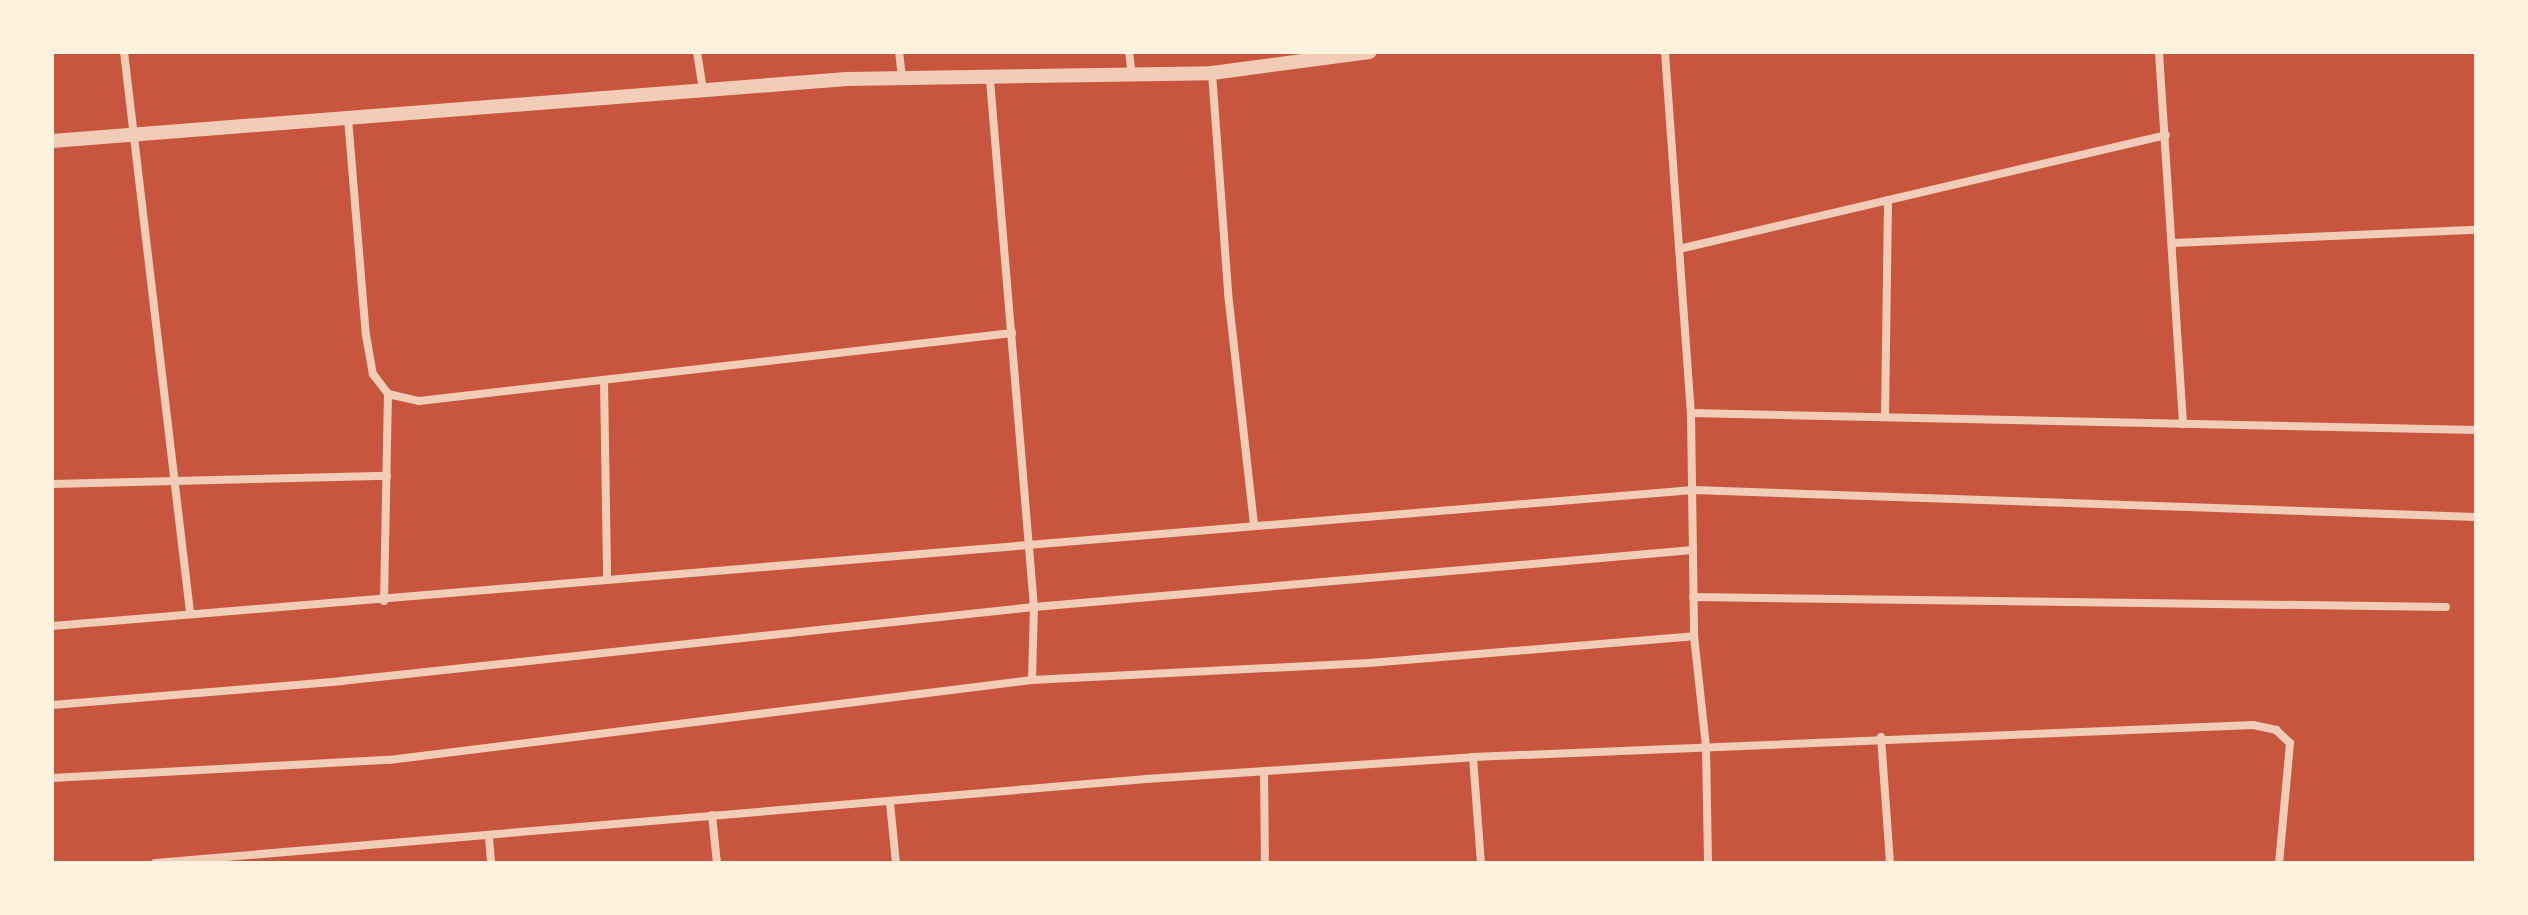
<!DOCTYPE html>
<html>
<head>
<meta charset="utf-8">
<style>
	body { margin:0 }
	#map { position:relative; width:2528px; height:915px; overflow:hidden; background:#c8553d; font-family:"Varela Round",sans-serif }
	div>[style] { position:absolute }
	.minor>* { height:8px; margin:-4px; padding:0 4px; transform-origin:4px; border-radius:4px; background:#f1ccb7 }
	.tertiary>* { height:14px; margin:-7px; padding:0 7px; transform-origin:7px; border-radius:7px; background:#f1ccb7 }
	span { translate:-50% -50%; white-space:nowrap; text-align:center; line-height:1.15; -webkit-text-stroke:7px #fff3e0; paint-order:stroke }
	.frame { position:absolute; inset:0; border:54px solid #fff3e0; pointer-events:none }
</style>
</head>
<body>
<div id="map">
	<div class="minor">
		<div style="left:124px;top:52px;width:564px;rotate:83.28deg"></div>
		<div style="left:697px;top:52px;width:37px;rotate:81deg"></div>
		<div style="left:899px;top:52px;width:25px;rotate:83deg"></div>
		<div style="left:1129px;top:52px;width:25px;rotate:83deg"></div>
		<div style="left:1665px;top:52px;width:362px;rotate:85.9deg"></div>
		<div style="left:1691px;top:413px;width:223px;rotate:89.2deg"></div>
		<div style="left:1694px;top:636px;width:112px;rotate:83.8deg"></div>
		<div style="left:1706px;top:747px;width:116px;rotate:89deg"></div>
		<div style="left:2159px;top:52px;width:373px;rotate:86.3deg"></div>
		<div style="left:1212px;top:73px;width:221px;rotate:85.8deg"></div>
		<div style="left:1228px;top:293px;width:233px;rotate:83.6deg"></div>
		<div style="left:990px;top:80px;width:529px;rotate:85.23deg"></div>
		<div style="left:1034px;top:607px;width:73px;rotate:91.6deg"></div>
		<div style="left:348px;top:118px;width:218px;rotate:85.3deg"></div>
		<div style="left:366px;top:335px;width:40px;rotate:80deg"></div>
		<div style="left:373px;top:374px;width:25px;rotate:53deg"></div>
		<div style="left:388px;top:394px;width:32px;rotate:13deg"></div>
		<div style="left:419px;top:401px;width:597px;rotate:-6.54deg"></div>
		<div style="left:2173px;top:243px;width:303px;rotate:-2.5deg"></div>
		<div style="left:1679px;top:249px;width:500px;rotate:-13.17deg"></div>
		<div style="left:604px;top:380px;width:198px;rotate:89.1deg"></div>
		<div style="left:1691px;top:413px;width:785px;rotate:1.24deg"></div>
		<div style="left:1885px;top:417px;width:217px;rotate:-89.2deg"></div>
		<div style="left:52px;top:484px;width:335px;rotate:-1.4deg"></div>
		<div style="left:1693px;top:597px;width:753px;rotate:0.76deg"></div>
		<div style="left:384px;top:601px;width:207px;rotate:-88.9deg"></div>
		<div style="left:52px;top:626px;width:1647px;rotate:-4.74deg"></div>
		<div style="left:1693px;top:490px;width:783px;rotate:1.97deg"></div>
		<div style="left:52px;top:705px;width:290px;rotate:-4.7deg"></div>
		<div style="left:341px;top:681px;width:697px;rotate:-6.1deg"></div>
		<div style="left:1034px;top:607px;width:661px;rotate:-4.94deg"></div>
		<div style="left:1881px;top:737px;width:126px;rotate:85.9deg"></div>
		<div style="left:1473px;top:757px;width:106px;rotate:85.7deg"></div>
		<div style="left:1264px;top:771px;width:92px;rotate:89.4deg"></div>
		<div style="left:52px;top:778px;width:337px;rotate:-3.1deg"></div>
		<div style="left:389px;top:760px;width:648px;rotate:-7.09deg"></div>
		<div style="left:1032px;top:680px;width:337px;rotate:-2.9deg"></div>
		<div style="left:1369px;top:663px;width:326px;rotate:-4.7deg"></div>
		<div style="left:890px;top:803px;width:60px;rotate:84.3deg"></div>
		<div style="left:712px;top:815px;width:48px;rotate:84.1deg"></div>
		<div style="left:489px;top:838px;width:25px;rotate:85deg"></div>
		<div style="left:155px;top:863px;width:995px;rotate:-4.84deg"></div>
		<div style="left:1146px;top:779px;width:328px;rotate:-3.8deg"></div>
		<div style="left:1473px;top:757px;width:781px;rotate:-2.35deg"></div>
		<div style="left:2253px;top:725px;width:24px;rotate:12deg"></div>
		<div style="left:2276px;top:730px;width:19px;rotate:43deg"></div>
		<div style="left:2290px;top:743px;width:121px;rotate:95.2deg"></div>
	</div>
	<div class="tertiary">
		<div style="left:52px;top:141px;width:797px;rotate:-4.46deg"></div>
		<div style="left:847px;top:79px;width:365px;rotate:-0.9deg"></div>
		<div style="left:1212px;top:73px;width:159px;rotate:-7.6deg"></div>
	</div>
	<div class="frame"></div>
</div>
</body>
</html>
